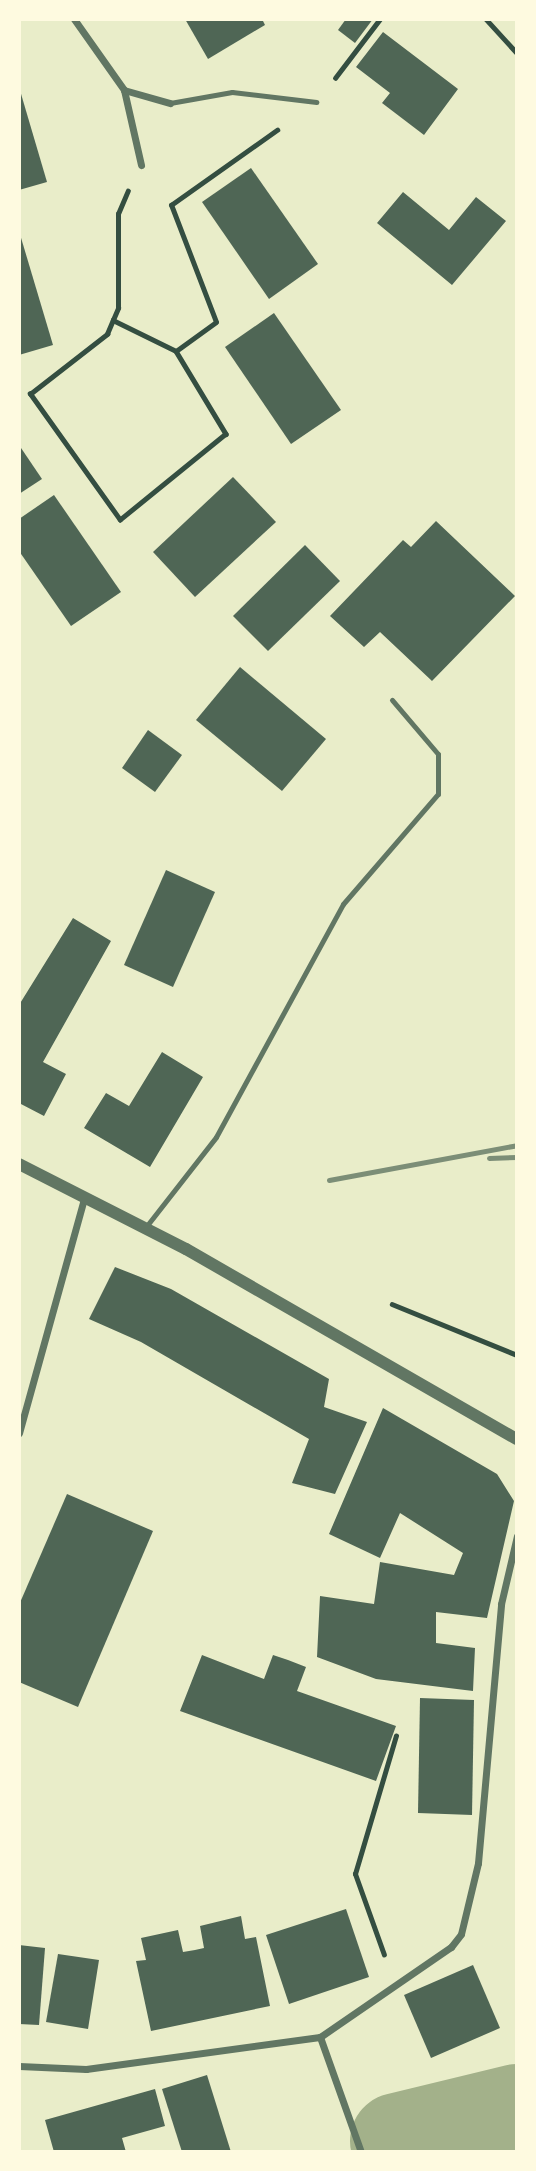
<!DOCTYPE html>
<html>
<head>
<meta charset="utf-8">
<style>
	body { margin:0 }
	#map { position:relative; width:536px; height:2171px; overflow:hidden; background:#e9edc9; font-family:"Exo 2",sans-serif }
	div>[style] { position:absolute }
	.river>* { height:96px; margin:-48px; padding:0 48px; transform-origin:48px; border-radius:48px; background:#a3b18a }
	.building>* { inset:0; background:#4f6655 }
	.path>* { height:4.5px; margin:-2.25px; padding:0 2.25px; transform-origin:2.25px; border-radius:2.25px; background:#344e41 }
	.service>* { height:5px; margin:-2.5px; padding:0 2.5px; transform-origin:2.5px; border-radius:2.5px; background:#617663 }
	.minor>* { height:7px; margin:-3.5px; padding:0 3.5px; transform-origin:3.5px; border-radius:3.5px; background:#617663 }
	.tertiary>* { height:12px; margin:-6px; padding:0 6px; transform-origin:6px; border-radius:6px; background:#617663 }
	.rail>* { height:5px; margin:-2.5px; padding:0 2.5px; transform-origin:2.5px; border-radius:2.5px; background:#7c8e77 }
	span { translate:-50% -50%; white-space:nowrap; text-align:center; line-height:1.15; -webkit-text-stroke:6px #fefae0; paint-order:stroke }
	.frame { position:absolute; inset:0; border:21px solid #fefae0; pointer-events:none }
</style>
</head>
<body>
<div id="map">
	<div class="river">
		<div style="left:398px;top:2141px;width:122px;rotate:-13.7deg"></div>
	</div>
	<div class="building">
		<div style="clip-path:polygon(185px 19px,262px 19px,265px 25px,208px 59px)"></div>
		<div style="clip-path:polygon(346px 19px,373px 19px,355px 43px,338px 30px)"></div>
		<div style="clip-path:polygon(383px 32px,458px 89px,424px 135px,382px 103px,390px 93px,356px 67px)"></div>
		<div style="clip-path:polygon(19px 87px,47px 182px,19px 190px)"></div>
		<div style="clip-path:polygon(251px 168px,318px 264px,269px 299px,202px 202px)"></div>
		<div style="clip-path:polygon(403px 192px,449px 230px,476px 197px,506px 221px,452px 285px,377px 223px)"></div>
		<div style="clip-path:polygon(19px 231px,53px 345px,19px 355px)"></div>
		<div style="clip-path:polygon(274px 313px,341px 410px,291px 444px,225px 347px)"></div>
		<div style="clip-path:polygon(19px 445px,42px 479px,19px 494px)"></div>
		<div style="clip-path:polygon(233px 477px,276px 522px,195px 597px,153px 552px)"></div>
		<div style="clip-path:polygon(54px 495px,121px 592px,71px 626px,19px 551px,19px 519px)"></div>
		<div style="clip-path:polygon(436px 521px,515px 596px,432px 681px,380px 632px,364px 647px,330px 616px,403px 540px,411px 547px)"></div>
		<div style="clip-path:polygon(305px 545px,340px 581px,268px 651px,233px 616px)"></div>
		<div style="clip-path:polygon(240px 667px,326px 739px,282px 791px,196px 720px)"></div>
		<div style="clip-path:polygon(148px 730px,182px 755px,155px 792px,122px 768px)"></div>
		<div style="clip-path:polygon(166px 870px,215px 892px,173px 987px,124px 965px)"></div>
		<div style="clip-path:polygon(73px 918px,111px 941px,43px 1062px,66px 1074px,44px 1116px,19px 1103px,19px 1005px)"></div>
		<div style="clip-path:polygon(162px 1052px,203px 1077px,150px 1167px,84px 1128px,106px 1093px,129px 1106px)"></div>
		<div style="clip-path:polygon(115px 1267px,171px 1289px,329px 1379px,324px 1407px,367px 1422px,335px 1494px,292px 1483px,309px 1439px,141px 1342px,89px 1319px)"></div>
		<div style="clip-path:polygon(383px 1408px,497px 1474px,514px 1501px,487px 1618px,436px 1612px,436px 1643px,475px 1648px,473px 1691px,376px 1679px,317px 1657px,320px 1596px,374px 1604px,380px 1562px,454px 1575px,463px 1553px,400px 1513px,380px 1558px,329px 1534px)"></div>
		<div style="clip-path:polygon(67px 1494px,153px 1531px,78px 1707px,19px 1682px,19px 1605px)"></div>
		<div style="clip-path:polygon(202px 1655px,264px 1679px,273px 1655px,288px 1660px,306px 1667px,297px 1691px,396px 1726px,376px 1781px,180px 1711px)"></div>
		<div style="clip-path:polygon(420px 1698px,474px 1700px,472px 1815px,418px 1813px)"></div>
		<div style="clip-path:polygon(346px 1909px,369px 1977px,289px 2004px,266px 1935px)"></div>
		<div style="clip-path:polygon(241px 1916px,245px 1939px,256px 1937px,270px 2006px,151px 2031px,136px 1961px,146px 1960px,141px 1938px,178px 1930px,183px 1952px,195px 1950px,204px 1948px,200px 1926px)"></div>
		<div style="clip-path:polygon(19px 1945px,45px 1948px,39px 2025px,19px 2024px)"></div>
		<div style="clip-path:polygon(58px 1954px,99px 1960px,88px 2029px,46px 2022px)"></div>
		<div style="clip-path:polygon(473px 1965px,500px 2028px,431px 2058px,404px 1995px)"></div>
		<div style="clip-path:polygon(207px 2075px,231px 2152px,182px 2152px,162px 2089px)"></div>
		<div style="clip-path:polygon(155px 2089px,165px 2126px,122px 2138px,126px 2152px,54px 2152px,45px 2120px)"></div>
	</div>
	<div class="path">
		<div style="left:486px;top:19px;width:46px;rotate:47.6deg"></div>
		<div style="left:335px;top:78px;width:74px;rotate:-52.7deg"></div>
		<div style="left:113px;top:320px;width:70px;rotate:26.2deg"></div>
		<div style="left:176px;top:351px;width:97px;rotate:58.9deg"></div>
		<div style="left:226px;top:434px;width:136px;rotate:140.9deg"></div>
		<div style="left:120px;top:520px;width:155px;rotate:-125.5deg"></div>
		<div style="left:30px;top:394px;width:98px;rotate:-37.9deg"></div>
		<div style="left:107px;top:334px;width:15px;rotate:-67deg"></div>
		<div style="left:113px;top:320px;width:13px;rotate:-67deg"></div>
		<div style="left:118px;top:308px;width:94px;rotate:-90deg"></div>
		<div style="left:118px;top:214px;width:25px;rotate:-67deg"></div>
		<div style="left:176px;top:351px;width:49px;rotate:-35.9deg"></div>
		<div style="left:216px;top:322px;width:125px;rotate:-111deg"></div>
		<div style="left:171px;top:205px;width:130px;rotate:-35.3deg"></div>
		<div style="left:392px;top:1304px;width:135px;rotate:22.2deg"></div>
		<div style="left:384px;top:1955px;width:86px;rotate:-109.7deg"></div>
		<div style="left:355px;top:1874px;width:144px;rotate:-73.5deg"></div>
	</div>
	<div class="service">
		<div style="left:170px;top:103px;width:63px;rotate:-10.1deg"></div>
		<div style="left:232px;top:92px;width:85px;rotate:6.8deg"></div>
		<div style="left:145px;top:1228px;width:115px;rotate:-52deg"></div>
		<div style="left:216px;top:1137px;width:265px;rotate:-61.4deg"></div>
		<div style="left:343px;top:904px;width:145px;rotate:-49.2deg"></div>
		<div style="left:438px;top:794px;width:40px;rotate:-90deg"></div>
		<div style="left:438px;top:754px;width:71px;rotate:-130.4deg"></div>
	</div>
	<div class="minor">
		<div style="left:74px;top:19px;width:87px;rotate:54.8deg"></div>
		<div style="left:124px;top:90px;width:77px;rotate:77.2deg"></div>
		<div style="left:124px;top:90px;width:48px;rotate:15.8deg"></div>
		<div style="left:19px;top:1433px;width:243px;rotate:-74.5deg"></div>
		<div style="left:320px;top:2037px;width:122px;rotate:70.4deg"></div>
		<div style="left:19px;top:2066px;width:67px;rotate:2.6deg"></div>
		<div style="left:86px;top:2069px;width:236px;rotate:-7.8deg"></div>
		<div style="left:320px;top:2037px;width:159px;rotate:-34.5deg"></div>
		<div style="left:451px;top:1947px;width:16px;rotate:-52deg"></div>
		<div style="left:461px;top:1934px;width:73px;rotate:-76.5deg"></div>
		<div style="left:478px;top:1863px;width:260px;rotate:-84.9deg"></div>
		<div style="left:501px;top:1604px;width:70px;rotate:-76.8deg"></div>
	</div>
	<div class="tertiary">
		<div style="left:19px;top:1164px;width:187px;rotate:27deg"></div>
		<div style="left:186px;top:1249px;width:382px;rotate:29.9deg"></div>
	</div>
	<div class="rail">
		<div style="left:489px;top:1158px;width:28px;rotate:-2deg"></div>
		<div style="left:329px;top:1180px;width:191px;rotate:-10.5deg"></div>
	</div>
	<div class="frame"></div>
</div>
</body>
</html>
